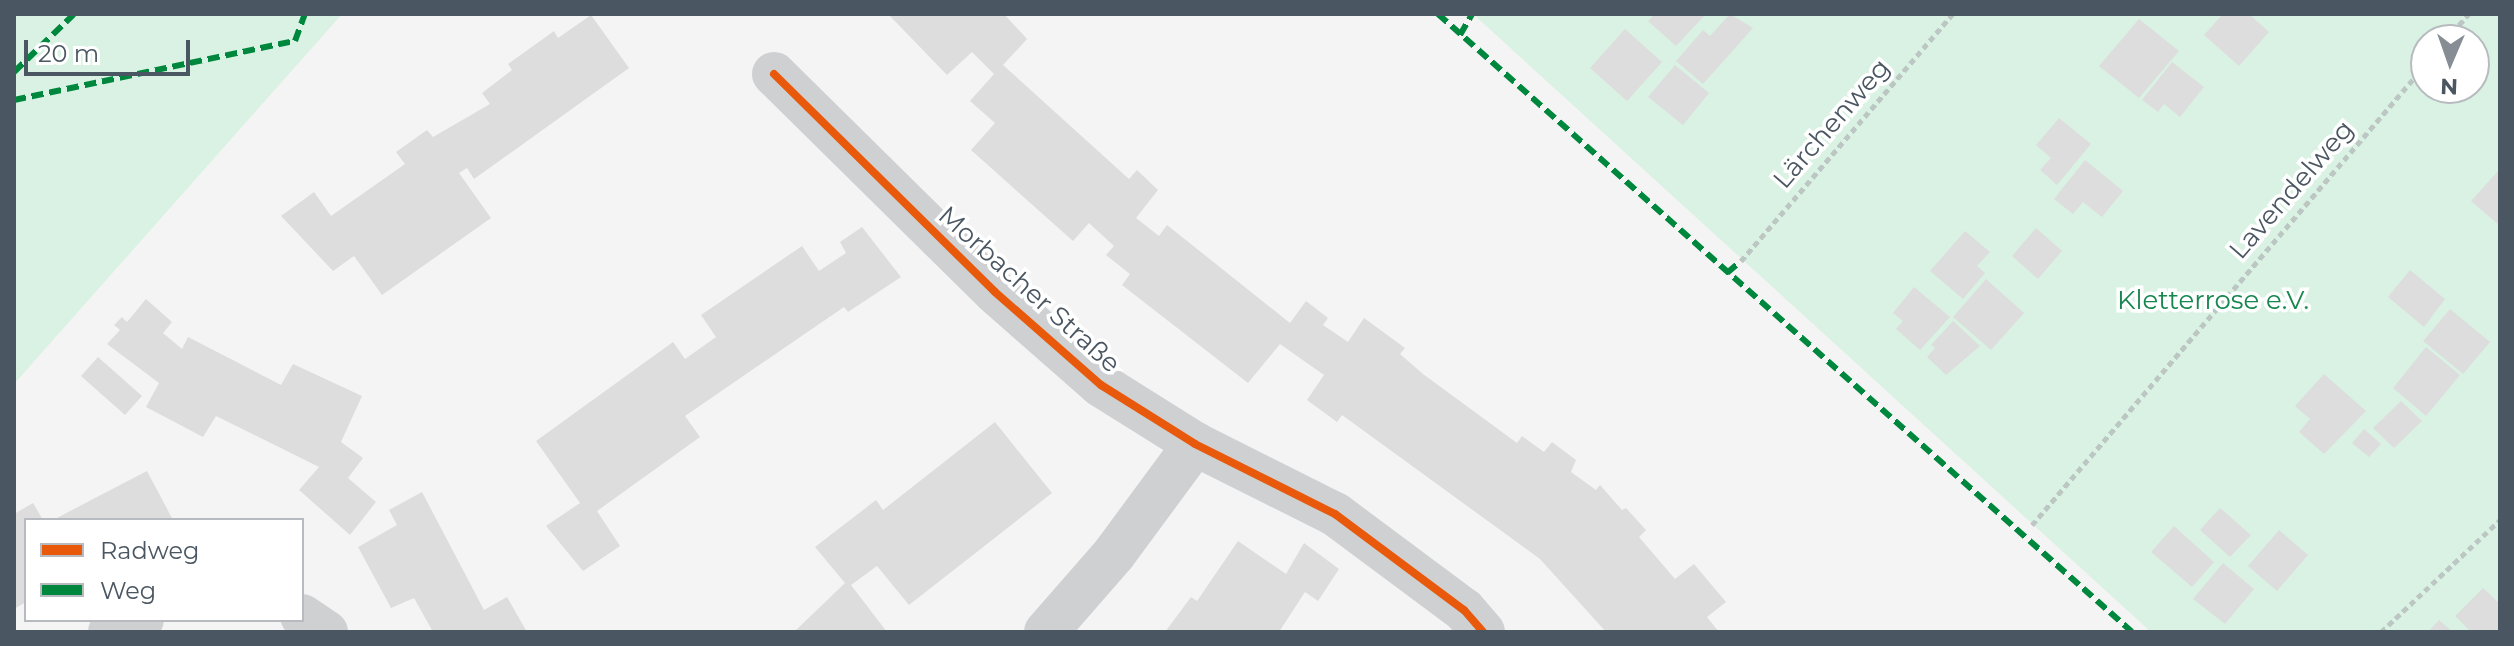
<!DOCTYPE html>
<html>
<head>
<meta charset="utf-8">
<style>
	body { margin:0 }
	#map { position:relative; width:2514px; height:646px; overflow:hidden; background:#f4f4f4; font-family:Montserrat,sans-serif }
	div>[style] { position:absolute }
	.green>* { inset:0; background:#d9f2e3 }
	.building>* { inset:0; background:#ddddde }
	.path>* { height:5px; margin-top:-2.5px; transform-origin:0; background:repeating-linear-gradient(90deg,#bcc7c4 0 6px,transparent 0 10px) }
	.street>* { height:44px; margin:-22px; padding:0 22px; transform-origin:22px; border-radius:22px; background:#ced0d2 }
	.quiet>* { height:6px; margin-top:-3px; transform-origin:0; background:repeating-linear-gradient(90deg,#00873e 0 12px,transparent 0 18px) }
	.cycleway>* { height:8px; margin:-4px; padding:0 4px; transform-origin:4px; border-radius:4px; background:#e8590c }
	span { translate:-50% -50%; white-space:nowrap; text-align:center; line-height:1.15; -webkit-text-stroke:7px #fff; paint-order:stroke }
	.street-label { font-size:26px; color:#4a5661 }
	.park-label { font-size:26px; color:#17864f }
	.frame { position:absolute; inset:0; border:16px solid #4a5661; pointer-events:none }
	.legend { position:absolute; left:24px; top:518px; width:280px; height:104px; box-sizing:border-box; background:#fff; border:2px solid #b7bbc0; margin:0; padding:10px 14px; list-style:none; font-size:24px; color:#4a5661 }
	.legend li { display:flex; align-items:center; gap:16px; height:40px }
	.legend b { width:40px; border:2px solid #b7bbc0 }
	.north { position:absolute; left:2410px; top:24px; width:80px; height:80px; box-sizing:border-box; background:#fff; border:2px solid #b7bbc0; border-radius:50%; rotate:182deg; font-size:22px; font-weight:700; line-height:32px; text-align:center; color:#4a5661 }
	.north::after { content:''; display:block; margin:auto; width:28px; height:36px; background:#868d94; clip-path:polygon(50% 0,100% 100%,50% 72%,0 100%) }
	.scale { position:absolute; left:24px; top:40px; width:166px; height:36px; box-sizing:border-box; border:4px solid #4a5661; border-top:0; padding-left:10px; font-size:24px; line-height:28px; white-space:nowrap; color:#4a5661; -webkit-text-stroke:6px #fff; paint-order:stroke }
</style>
</head>
<body>
<div id="map">
	<div class="green">
		<div style="clip-path:polygon(14px 14px,342px 14px,14px 384px)"></div>
		<div style="clip-path:polygon(evenodd,1473px 14px,2500px 14px,2500px 632px,2151px 632px,1473px 14px,2426px 40px,2474px 40px,2474px 88px,2426px 88px,2426px 40px)"></div>
	</div>
	<div class="building">
		<div style="clip-path:polygon(888px 14px,1004px 14px,1027px 39px,1003px 65px,1129px 179px,1137px 170px,1158px 190px,1136px 218px,1159px 236px,1167px 225px,1290px 323px,1306px 301px,1328px 318px,1323px 325px,1348px 342px,1364px 318px,1405px 348px,1400px 354px,1423px 374px,1517px 443px,1522px 436px,1544px 452px,1552px 442px,1576px 460px,1571px 472px,1596px 490px,1600px 485px,1622px 510px,1626px 508px,1646px 530px,1639px 537px,1675px 579px,1694px 564px,1726px 602px,1707px 617px,1719px 632px,1606px 632px,1540px 559px,1342px 415px,1337px 422px,1307px 400px,1324px 375px,1280px 344px,1248px 383px,1122px 285px,1130px 274px,1106px 255px,1114px 246px,1089px 223px,1073px 241px,971px 150px,995px 123px,970px 101px,994px 74px,972px 52px,947px 75px)"></div>
		<div style="clip-path:polygon(1655px 14px,1706px 14px,1676px 46px,1648px 21px)"></div>
		<div style="clip-path:polygon(1730px 14px,1753px 28px,1703px 84px,1676px 61px,1703px 30px,1710px 36px)"></div>
		<div style="clip-path:polygon(2223px 14px,2249px 14px,2269px 32px,2239px 66px,2204px 35px)"></div>
		<div style="clip-path:polygon(591px 15px,629px 68px,474px 179px,467px 168px,459px 173px,491px 218px,382px 295px,354px 256px,333px 271px,281px 216px,314px 192px,331px 216px,405px 164px,396px 152px,427px 130px,433px 137px,490px 104px,482px 93px,512px 70px,508px 64px,554px 31px,558px 38px)"></div>
		<div style="clip-path:polygon(2139px 19px,2179px 51px,2139px 98px,2099px 66px)"></div>
		<div style="clip-path:polygon(1625px 29px,1662px 62px,1627px 101px,1590px 68px)"></div>
		<div style="clip-path:polygon(2172px 62px,2204px 87px,2180px 117px,2164px 104px,2158px 112px,2142px 100px)"></div>
		<div style="clip-path:polygon(1675px 65px,1709px 93px,1683px 125px,1648px 97px)"></div>
		<div style="clip-path:polygon(2059px 118px,2091px 144px,2057px 185px,2040px 170px,2051px 158px,2036px 145px)"></div>
		<div style="clip-path:polygon(2085px 160px,2123px 191px,2102px 217px,2083px 202px,2073px 214px,2054px 199px)"></div>
		<div style="clip-path:polygon(2500px 169px,2500px 226px,2471px 201px)"></div>
		<div style="clip-path:polygon(862px 227px,901px 277px,848px 312px,844px 307px,685px 416px,700px 437px,597px 511px,620px 546px,583px 571px,546px 526px,580px 503px,536px 441px,673px 342px,685px 359px,716px 337px,701px 315px,802px 246px,819px 271px,846px 253px,840px 242px)"></div>
		<div style="clip-path:polygon(2036px 228px,2062px 251px,2038px 279px,2012px 256px)"></div>
		<div style="clip-path:polygon(1965px 231px,1990px 252px,1977px 266px,1985px 273px,1963px 299px,1930px 271px)"></div>
		<div style="clip-path:polygon(2410px 270px,2445px 299px,2424px 327px,2388px 297px)"></div>
		<div style="clip-path:polygon(1986px 279px,2024px 313px,1991px 350px,1953px 317px)"></div>
		<div style="clip-path:polygon(1914px 287px,1950px 317px,1920px 350px,1896px 329px,1903px 321px,1893px 313px)"></div>
		<div style="clip-path:polygon(146px 299px,172px 322px,163px 333px,182px 349px,188px 337px,281px 385px,293px 364px,362px 396px,341px 442px,363px 458px,348px 478px,376px 502px,350px 535px,299px 490px,319px 467px,216px 416px,203px 437px,146px 407px,159px 383px,107px 344px,120px 330px,114px 325px,122px 317px,127px 322px)"></div>
		<div style="clip-path:polygon(2450px 309px,2490px 342px,2463px 374px,2423px 341px)"></div>
		<div style="clip-path:polygon(1953px 321px,1980px 346px,1946px 375px,1927px 357px,1935px 348px,1931px 345px)"></div>
		<div style="clip-path:polygon(2426px 347px,2460px 375px,2426px 416px,2393px 388px)"></div>
		<div style="clip-path:polygon(98px 357px,142px 396px,125px 415px,81px 376px)"></div>
		<div style="clip-path:polygon(2324px 374px,2366px 411px,2324px 454px,2299px 432px,2310px 419px,2295px 406px)"></div>
		<div style="clip-path:polygon(2401px 401px,2422px 421px,2394px 448px,2373px 428px)"></div>
		<div style="clip-path:polygon(995px 422px,1052px 493px,909px 605px,877px 566px,851px 585px,887px 632px,794px 632px,845px 583px,815px 547px,876px 500px,883px 510px)"></div>
		<div style="clip-path:polygon(2364px 429px,2381px 444px,2369px 457px,2352px 443px)"></div>
		<div style="clip-path:polygon(147px 471px,173px 520px,53px 520px,95px 498px)"></div>
		<div style="clip-path:polygon(422px 492px,484px 610px,507px 597px,527px 632px,433px 632px,414px 598px,391px 608px,358px 547px,397px 525px,389px 510px)"></div>
		<div style="clip-path:polygon(33px 503px,43px 520px,26px 520px,26px 602px,14px 609px,14px 514px)"></div>
		<div style="clip-path:polygon(2220px 508px,2251px 535px,2230px 557px,2200px 530px)"></div>
		<div style="clip-path:polygon(2174px 526px,2214px 562px,2192px 587px,2151px 552px)"></div>
		<div style="clip-path:polygon(2279px 530px,2308px 555px,2277px 591px,2248px 566px)"></div>
		<div style="clip-path:polygon(1238px 541px,1286px 574px,1304px 543px,1339px 569px,1318px 601px,1305px 592px,1279px 632px,1165px 632px,1191px 597px,1197px 601px)"></div>
		<div style="clip-path:polygon(2223px 563px,2254px 589px,2225px 624px,2193px 599px)"></div>
		<div style="clip-path:polygon(2483px 588px,2500px 604px,2500px 632px,2471px 632px,2455px 616px)"></div>
		<div style="clip-path:polygon(2439px 620px,2453px 632px,2428px 632px)"></div>
	</div>
	<div class="path">
		<div style="left:2446px;top:40px;width:35px;rotate:-49deg"></div>
		<div style="left:1741px;top:261px;width:326px;rotate:-49.4deg"></div>
		<div style="left:2032px;top:525px;width:606px;rotate:-49.48deg"></div>
		<div style="left:2381px;top:632px;width:163px;rotate:-43.3deg"></div>
	</div>
	<div class="street">
		<div style="left:774px;top:74px;width:310px;rotate:44.6deg"></div>
		<div style="left:995px;top:292px;width:141px;rotate:41.3deg"></div>
		<div style="left:1101px;top:385px;width:111px;rotate:32.1deg"></div>
		<div style="left:1195px;top:444px;width:157px;rotate:26.6deg"></div>
		<div style="left:1335px;top:514px;width:161px;rotate:36.7deg"></div>
		<div style="left:1464px;top:610px;width:29px;rotate:49deg"></div>
		<div style="left:302px;top:616px;width:29px;rotate:34deg"></div>
		<div style="left:110px;top:632px;width:34px;rotate:-21deg"></div>
		<div style="left:1046px;top:632px;width:103px;rotate:-48.9deg"></div>
		<div style="left:1114px;top:554px;width:137px;rotate:-53.6deg"></div>
	</div>
	<div class="quiet">
		<div style="left:1438px;top:14px;width:929px;rotate:41.68deg"></div>
		<div style="left:1460px;top:35px;width:24px;rotate:-60deg"></div>
		<div style="left:14px;top:72px;width:83px;rotate:-44deg"></div>
		<div style="left:14px;top:100px;width:287px;rotate:-11.9deg"></div>
		<div style="left:295px;top:41px;width:29px;rotate:-70deg"></div>
		<div style="left:1727px;top:273px;width:18px;rotate:-41deg"></div>
	</div>
	<div class="cycleway">
		<div style="left:774px;top:74px;width:310px;rotate:44.6deg"></div>
		<div style="left:995px;top:292px;width:141px;rotate:41.3deg"></div>
		<div style="left:1101px;top:385px;width:111px;rotate:32.1deg"></div>
		<div style="left:1195px;top:444px;width:157px;rotate:26.6deg"></div>
		<div style="left:1335px;top:514px;width:161px;rotate:36.7deg"></div>
		<div style="left:1464px;top:610px;width:29px;rotate:49deg"></div>
	</div>
	<div class="street-label">
		<span style="left:1832px;top:124px;rotate:-49deg">Lärchenweg</span>
		<span style="left:2292px;top:190px;rotate:-49deg">Lavendelweg</span>
		<span style="left:1029px;top:290px;rotate:42deg">Morbacher Straße</span>
	</div>
	<div class="park-label">
		<span style="left:2213px;top:301px">Kletterrose e.V.</span>
	</div>
	<div class="frame"></div>
	<ul class="legend">
	<li><b style="height:10px;background:#e8590c"></b>Radweg</li>
	<li><b style="height:10px;background:#00873e"></b>Weg</li>
	</ul>
	<div class="north">N</div>
	<div class="scale">20 m</div>
</div>
</body>
</html>
